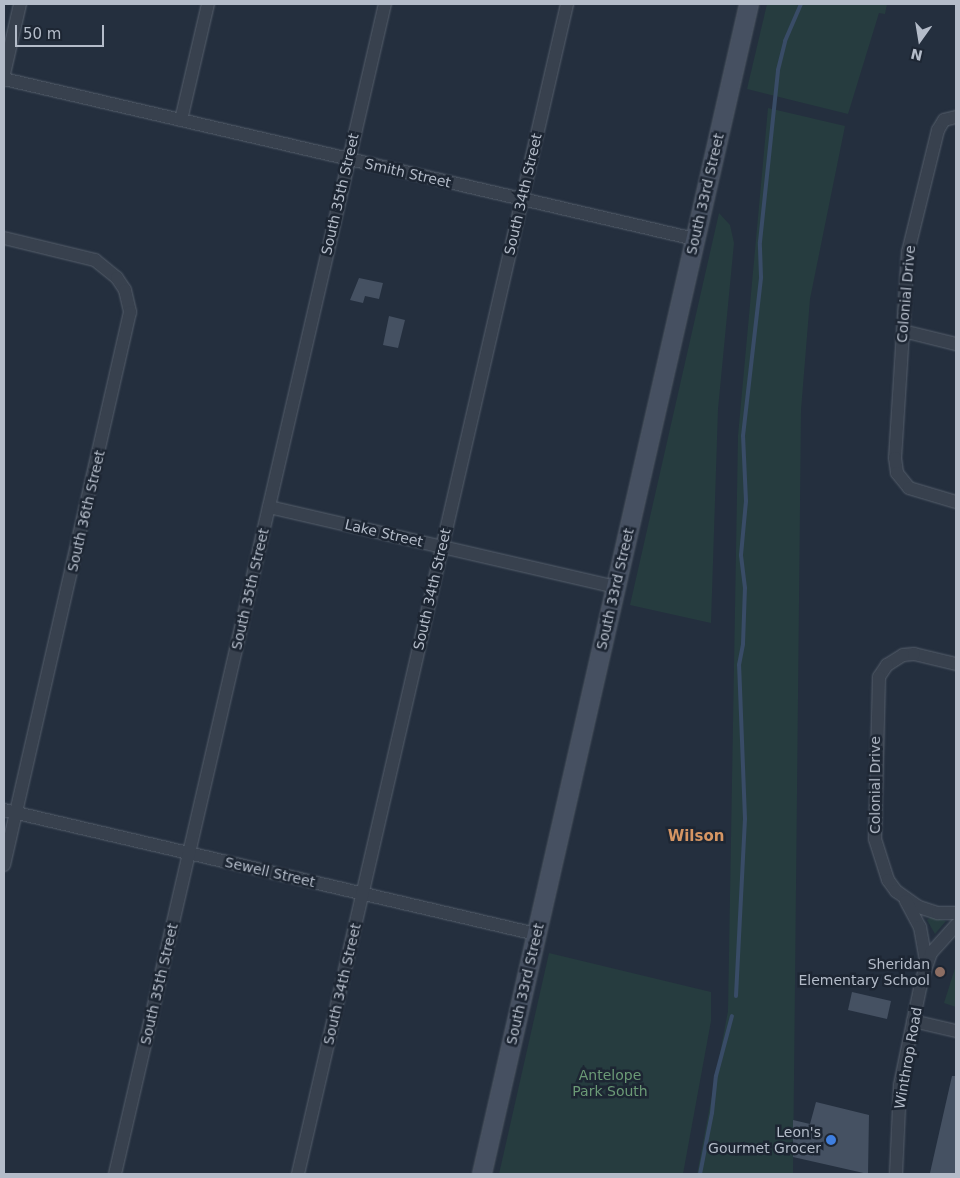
<!DOCTYPE html>
<html>
<head>
<meta charset="utf-8">
<style>
	body { margin:0 }
	#map { position:relative; width:960px; height:1178px; overflow:hidden; background:#242f3e; font-family:"DejaVu Sans",sans-serif }
	div>[style] { position:absolute }
	.green>* { inset:0; background:#263c3f }
	.stream>* { height:4px; margin:-2px; padding:0 2px; transform-origin:2px; border-radius:2px; background:#394c67 }
	.building>* { inset:0; background:#455162 }
	.roads { filter:drop-shadow(0 0 1px #565f6c) drop-shadow(0 0 1px #565f6c) }
	.street>* { height:12px; margin:-6px; padding:0 6px; transform-origin:6px; border-radius:6px; background:#38414e }
	.secondary>* { height:18px; margin:-9px; padding:0 9px; transform-origin:9px; border-radius:9px; background:#465061 }
	.dots>* { width:14px; height:14px; translate:-50% -50%; box-sizing:border-box; border:2px solid #1d2633; border-radius:50% }
	span { translate:-50% -50%; white-space:nowrap; text-align:center; line-height:1.15; -webkit-text-stroke:5px #1d2633; paint-order:stroke }
	.street-label { font-size:14px; color:#b4bcc9 }
	.poi-label { font-size:14px; color:#b4bcc9 }
	.right { translate:-100% -50%; text-align:right }
	.park-label { font-size:14px; color:#6b9a76 }
	.neighbourhood-label { font-size:15px; color:#d59563; font-weight:700 }
	.frame { position:absolute; inset:0; border:5px solid #b4bcc9; pointer-events:none }
	.north { position:absolute; left:895px; top:15px; width:50px; height:50px; -webkit-text-stroke:4px #1d2633; paint-order:stroke; rotate:193deg; font-size:14px; font-weight:700; line-height:20px; text-align:center; color:#b4bcc9 }
	.north::after { content:''; display:block; margin:auto; width:18px; height:22px; background:#b4bcc9; clip-path:polygon(50% 0,100% 100%,50% 72%,0 100%) }
	.scale { position:absolute; left:15px; top:25px; width:89px; height:22px; box-sizing:border-box; border:2px solid #b4bcc9; border-top:0; padding-left:6px; font-size:15px; line-height:18px; white-space:nowrap; color:#b4bcc9; -webkit-text-stroke:4px #1d2633; paint-order:stroke }
</style>
</head>
<body>
<div id="map">
	<div class="green">
		<div style="clip-path:polygon(767px 4px,887px 4px,885px 14px,879px 13px,848px 114px,747px 89px)"></div>
		<div style="clip-path:polygon(768px 108px,845px 126px,810px 299px,801px 410px,793px 1174px,697px 1174px,728px 1011px,738px 436px)"></div>
		<div style="clip-path:polygon(719px 213px,730px 225px,734px 243px,718px 409px,711px 623px,630px 605px)"></div>
		<div style="clip-path:polygon(931px 917px,946px 921px,935px 934px,927px 920px)"></div>
		<div style="clip-path:polygon(549px 953px,711px 992px,711px 1021px,683px 1174px,499px 1174px)"></div>
		<div style="clip-path:polygon(956px 965px,956px 1007px,944px 1003px)"></div>
	</div>
	<div class="stream">
		<div style="left:736px;top:996px;width:177px;rotate:-87.1deg"></div>
		<div style="left:745px;top:819px;width:154px;rotate:-92.2deg"></div>
		<div style="left:739px;top:665px;width:21px;rotate:-79deg"></div>
		<div style="left:743px;top:644px;width:56px;rotate:-88deg"></div>
		<div style="left:745px;top:588px;width:33px;rotate:-97deg"></div>
		<div style="left:741px;top:555px;width:54px;rotate:-84.7deg"></div>
		<div style="left:746px;top:501px;width:65px;rotate:-92.6deg"></div>
		<div style="left:743px;top:436px;width:160px;rotate:-83.5deg"></div>
		<div style="left:761px;top:277px;width:35px;rotate:-92deg"></div>
		<div style="left:760px;top:242px;width:173px;rotate:-84deg"></div>
		<div style="left:778px;top:70px;width:30px;rotate:-76deg"></div>
		<div style="left:785px;top:41px;width:40px;rotate:-66.6deg"></div>
		<div style="left:700px;top:1174px;width:62px;rotate:-78.9deg"></div>
		<div style="left:712px;top:1113px;width:37px;rotate:-84deg"></div>
		<div style="left:716px;top:1076px;width:62px;rotate:-75.1deg"></div>
	</div>
	<div class="building">
		<div style="clip-path:polygon(359px 278px,383px 283px,379px 299px,365px 296px,363px 303px,350px 300px)"></div>
		<div style="clip-path:polygon(389px 316px,405px 320px,398px 348px,383px 345px)"></div>
		<div style="clip-path:polygon(852px 992px,891px 1001px,887px 1019px,848px 1010px)"></div>
		<div style="clip-path:polygon(952px 1076px,956px 1076px,956px 1174px,937px 1174px,930px 1173px)"></div>
		<div style="clip-path:polygon(816px 1102px,869px 1115px,868px 1174px,793px 1157px,793px 1120px,810px 1124px)"></div>
	</div>
	<div class="roads">
		<div class="street">
			<div style="left:4px;top:74px;width:72px;rotate:-77.1deg"></div>
			<div style="left:4px;top:79px;width:709px;rotate:13.04deg"></div>
			<div style="left:956px;top:117px;width:12px;rotate:166deg"></div>
			<div style="left:944px;top:120px;width:12px;rotate:121deg"></div>
			<div style="left:938px;top:130px;width:126px;rotate:103.8deg"></div>
			<div style="left:908px;top:252px;width:206px;rotate:93.6deg"></div>
			<div style="left:895px;top:458px;width:15px;rotate:82deg"></div>
			<div style="left:897px;top:473px;width:19px;rotate:51deg"></div>
			<div style="left:909px;top:488px;width:49px;rotate:16.6deg"></div>
			<div style="left:181px;top:120px;width:119px;rotate:-76.9deg"></div>
			<div style="left:4px;top:238px;width:94px;rotate:13.6deg"></div>
			<div style="left:95px;top:260px;width:28px;rotate:39deg"></div>
			<div style="left:117px;top:278px;width:14px;rotate:56deg"></div>
			<div style="left:125px;top:290px;width:23px;rotate:77deg"></div>
			<div style="left:130px;top:312px;width:567px;rotate:102.84deg"></div>
			<div style="left:903px;top:331px;width:55px;rotate:13.8deg"></div>
			<div style="left:269px;top:507px;width:355px;rotate:13deg"></div>
			<div style="left:956px;top:664px;width:43px;rotate:-166.6deg"></div>
			<div style="left:914px;top:654px;width:11px;rotate:175deg"></div>
			<div style="left:903px;top:655px;width:19px;rotate:148deg"></div>
			<div style="left:887px;top:665px;width:14px;rotate:124deg"></div>
			<div style="left:879px;top:677px;width:162px;rotate:91.4deg"></div>
			<div style="left:875px;top:839px;width:43px;rotate:72.4deg"></div>
			<div style="left:888px;top:880px;width:14px;rotate:54deg"></div>
			<div style="left:896px;top:891px;width:28px;rotate:35deg"></div>
			<div style="left:919px;top:907px;width:20px;rotate:18deg"></div>
			<div style="left:938px;top:913px;width:18px"></div>
			<div style="left:4px;top:810px;width:546px;rotate:13.12deg"></div>
			<div style="left:906px;top:901px;width:30px;rotate:62deg"></div>
			<div style="left:920px;top:927px;width:36px;rotate:80deg"></div>
			<div style="left:913px;top:1021px;width:44px;rotate:13.1deg"></div>
			<div style="left:115px;top:1174px;width:1201px;rotate:-77.01deg"></div>
			<div style="left:298px;top:1174px;width:1201px;rotate:-77.05deg"></div>
			<div style="left:896px;top:1174px;width:89px;rotate:-87.4deg"></div>
			<div style="left:900px;top:1085px;width:108px;rotate:-78.3deg"></div>
			<div style="left:922px;top:979px;width:28px;rotate:-71deg"></div>
			<div style="left:931px;top:953px;width:38px;rotate:-48deg"></div>
		</div>
		<div class="secondary">
			<div style="left:482px;top:1174px;width:1200px;rotate:-77.14deg"></div>
		</div>
	</div>
	<div class="dots">
		<div style="left:940px;top:972px;background:#8d6e63"></div>
		<div style="left:831px;top:1140px;background:#3f7fe0"></div>
	</div>
	<div class="street-label">
		<span style="left:408px;top:173px;rotate:13deg">Smith Street</span>
		<span style="left:340px;top:194px;rotate:-77deg">South 35th Street</span>
		<span style="left:523px;top:194px;rotate:-77deg">South 34th Street</span>
		<span style="left:705px;top:194px;rotate:-77deg">South 33rd Street</span>
		<span style="left:906px;top:294px;rotate:-85deg">Colonial Drive</span>
		<span style="left:86px;top:511px;rotate:-77deg">South 36th Street</span>
		<span style="left:384px;top:533px;rotate:13deg">Lake Street</span>
		<span style="left:250px;top:589px;rotate:-77deg">South 35th Street</span>
		<span style="left:432px;top:589px;rotate:-77deg">South 34th Street</span>
		<span style="left:615px;top:589px;rotate:-77deg">South 33rd Street</span>
		<span style="left:875px;top:785px;rotate:-90deg">Colonial Drive</span>
		<span style="left:270px;top:872px;rotate:13deg">Sewell Street</span>
		<span style="left:159px;top:984px;rotate:-77deg">South 35th Street</span>
		<span style="left:342px;top:984px;rotate:-77deg">South 34th Street</span>
		<span style="left:525px;top:984px;rotate:-77deg">South 33rd Street</span>
		<span style="left:908px;top:1058px;rotate:-80deg">Winthrop Road</span>
	</div>
	<div class="poi-label">
		<span class="right" style="left:930px;top:972px">Sheridan<br>Elementary School</span>
		<span class="right" style="left:821px;top:1140px">Leon's<br>Gourmet Grocer</span>
	</div>
	<div class="park-label">
		<span style="left:610px;top:1083px">Antelope<br>Park South</span>
	</div>
	<div class="neighbourhood-label">
		<span style="left:696px;top:837px">Wilson</span>
	</div>
	<div class="frame"></div>
	<div class="north">N</div>
	<div class="scale">50 m</div>
</div>
</body>
</html>
